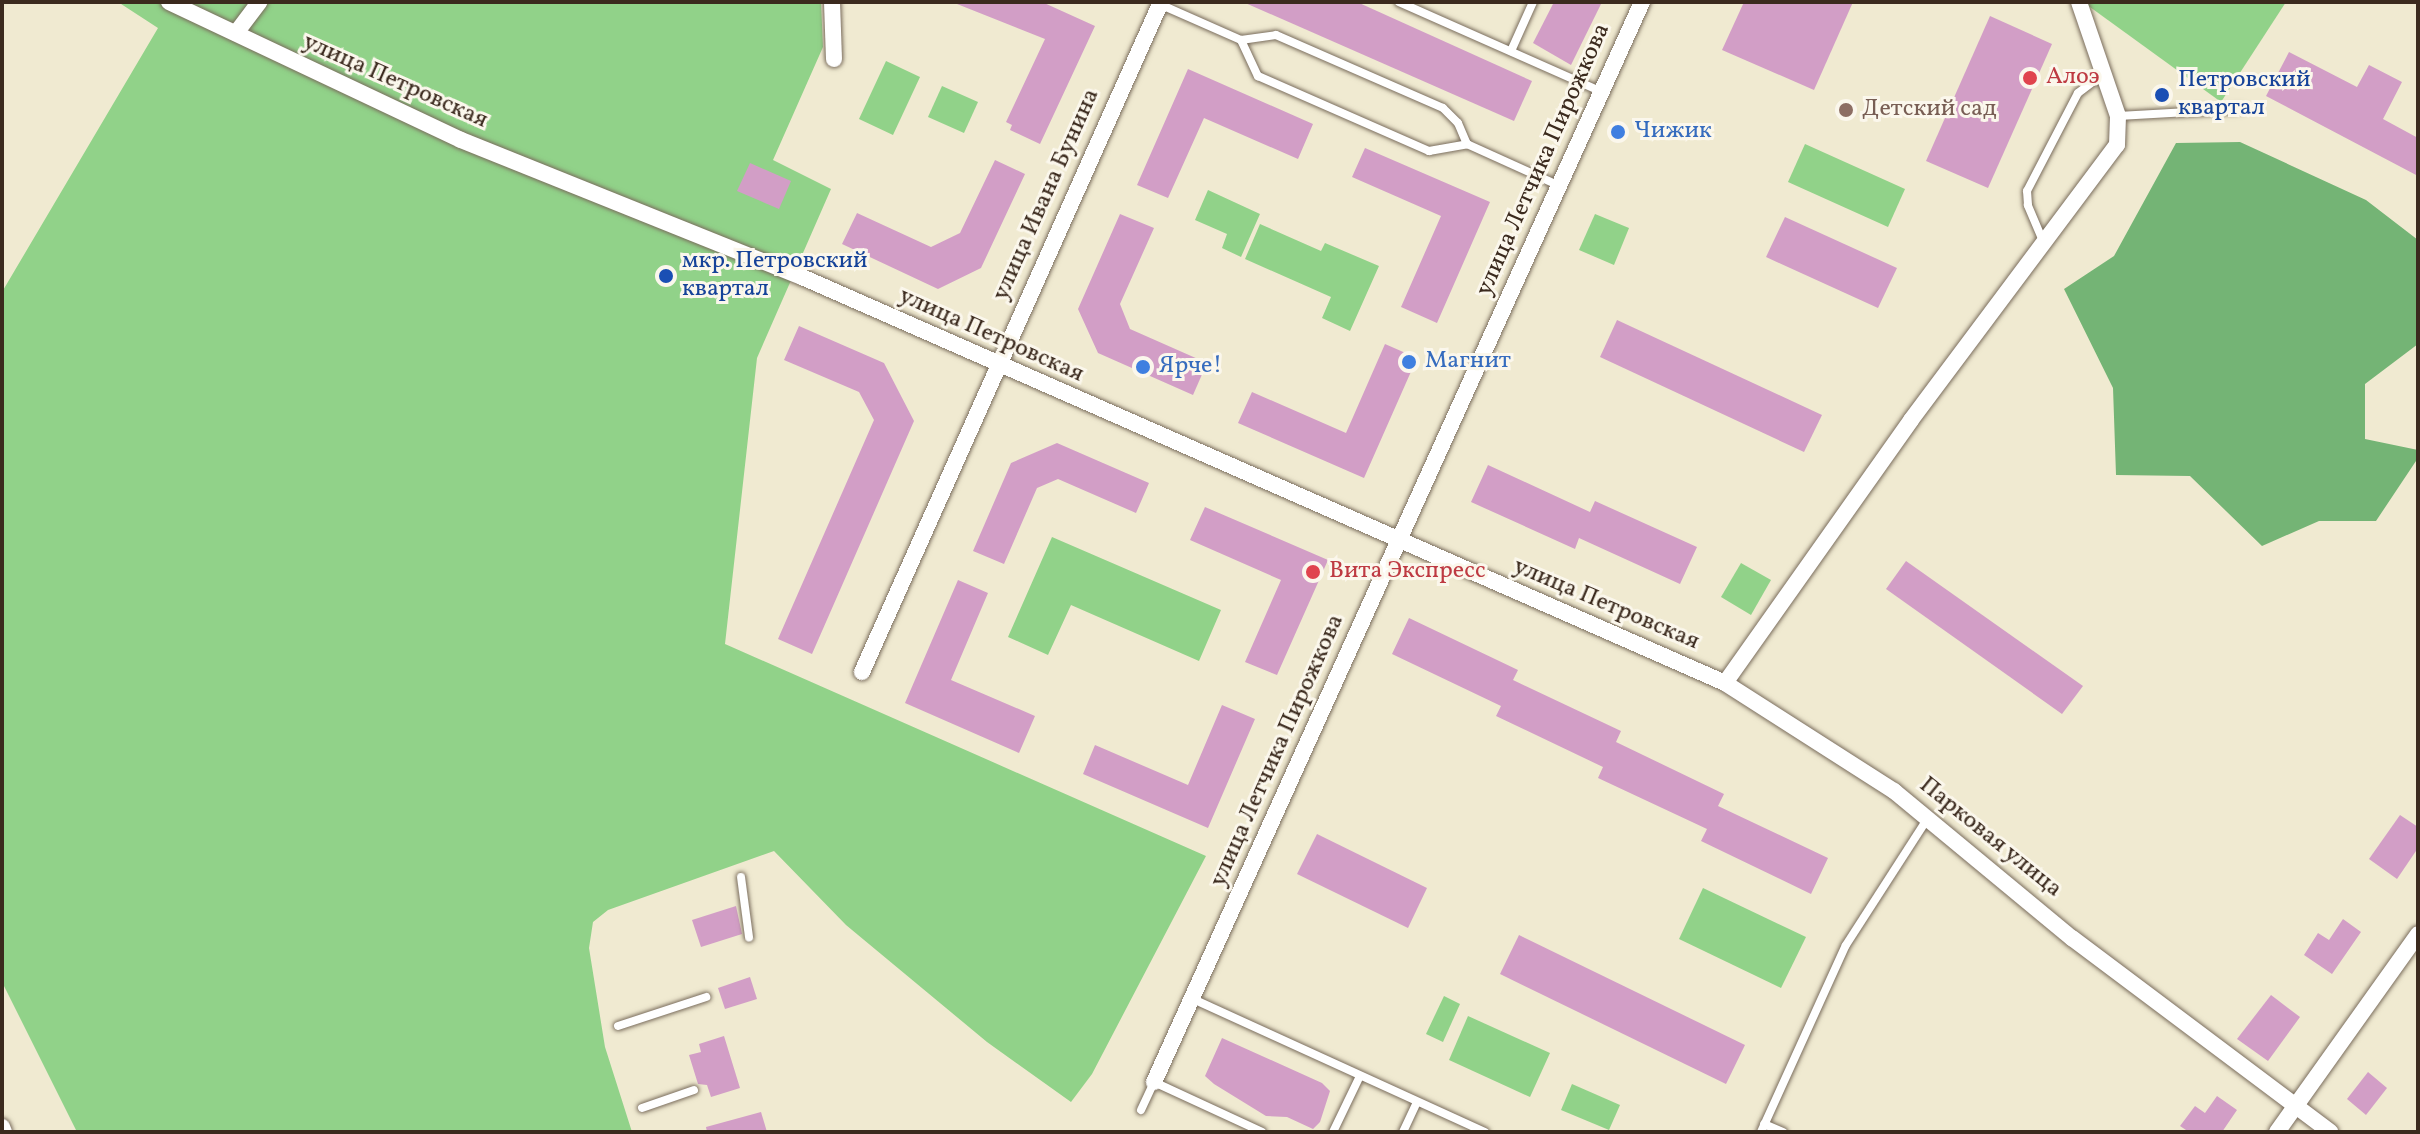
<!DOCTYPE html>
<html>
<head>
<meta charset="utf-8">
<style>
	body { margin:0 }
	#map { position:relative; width:2420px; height:1134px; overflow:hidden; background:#f0ead1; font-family:Vollkorn,serif }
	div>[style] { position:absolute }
	.green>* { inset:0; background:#91d289 }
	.forest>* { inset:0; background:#74b475 }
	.building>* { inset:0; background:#d29ec6 }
	.roads { filter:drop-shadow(0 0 2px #7a6d5d) drop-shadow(0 0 2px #7a6d5d) }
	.lane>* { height:8px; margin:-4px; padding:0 4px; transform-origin:4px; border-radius:4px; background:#fff }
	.street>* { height:16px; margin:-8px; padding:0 8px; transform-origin:8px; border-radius:8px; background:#fff }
	.dots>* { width:22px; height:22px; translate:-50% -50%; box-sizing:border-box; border:4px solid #fbf7ec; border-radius:50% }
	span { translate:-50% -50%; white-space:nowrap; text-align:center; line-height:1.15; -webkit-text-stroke:6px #fbf7ec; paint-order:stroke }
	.health-label { font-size:24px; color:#be3a42 }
	.left { translate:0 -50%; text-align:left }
	.transit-label { font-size:24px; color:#164399 }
	.street-label { font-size:24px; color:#3b2a1e }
	.education-label { font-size:24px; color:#785e54 }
	.shop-label { font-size:24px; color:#366cbe }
	.frame { position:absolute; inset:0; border:4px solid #3b2a1e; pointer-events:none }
</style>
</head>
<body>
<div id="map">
	<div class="green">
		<div style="clip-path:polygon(118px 2px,821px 2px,823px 47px,773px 160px,831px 189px,757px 358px,725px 644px,1206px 856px,1092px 1074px,1071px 1102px,987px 1042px,846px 925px,774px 851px,608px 910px,593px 922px,589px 948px,605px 1047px,632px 1132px,77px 1132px,2px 982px,2px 292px,158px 28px)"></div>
		<div style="clip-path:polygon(2083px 2px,2286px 2px,2221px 102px)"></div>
		<div style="clip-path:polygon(886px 61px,920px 77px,893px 135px,859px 119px)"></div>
		<div style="clip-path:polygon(942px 86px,978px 102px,964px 133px,928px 117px)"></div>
		<div style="clip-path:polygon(1805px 144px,1905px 189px,1888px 227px,1788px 182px)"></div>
		<div style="clip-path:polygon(1208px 190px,1260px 214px,1241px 257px,1222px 248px,1227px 234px,1195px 220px)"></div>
		<div style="clip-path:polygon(1595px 214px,1629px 228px,1614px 265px,1579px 250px)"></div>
		<div style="clip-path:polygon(1260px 224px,1321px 251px,1325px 243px,1379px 266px,1350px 331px,1322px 318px,1331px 297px,1245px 259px)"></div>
		<div style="clip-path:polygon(1052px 537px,1221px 610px,1199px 661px,1071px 605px,1048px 655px,1008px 637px)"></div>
		<div style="clip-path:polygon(1741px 563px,1771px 580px,1751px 615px,1721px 597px)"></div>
		<div style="clip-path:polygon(1703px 888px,1806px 937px,1781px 988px,1679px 939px)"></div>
		<div style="clip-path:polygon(1444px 996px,1460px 1004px,1443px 1042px,1426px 1034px)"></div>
		<div style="clip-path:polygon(1468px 1016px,1550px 1053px,1530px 1097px,1449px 1060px)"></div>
		<div style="clip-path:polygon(1572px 1084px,1620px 1105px,1609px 1130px,1561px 1110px)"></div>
	</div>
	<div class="forest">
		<div style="clip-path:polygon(2240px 142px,2366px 200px,2418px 240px,2418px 344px,2365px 384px,2365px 439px,2418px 450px,2418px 458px,2376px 521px,2319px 521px,2262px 546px,2190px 476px,2116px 475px,2113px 388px,2064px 289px,2114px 256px,2176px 143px)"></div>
	</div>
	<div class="building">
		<div style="clip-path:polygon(952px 2px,1042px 2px,1095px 26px,1040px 144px,1010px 130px,1012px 125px,1006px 122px,1045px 39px)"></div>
		<div style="clip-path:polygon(1243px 2px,1357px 2px,1532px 81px,1514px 121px)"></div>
		<div style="clip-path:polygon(1554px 2px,1602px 2px,1571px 65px,1533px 43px)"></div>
		<div style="clip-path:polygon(1744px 2px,1853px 2px,1814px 90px,1722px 50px)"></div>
		<div style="clip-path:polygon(1990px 16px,2052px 44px,1988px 188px,1926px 161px)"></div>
		<div style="clip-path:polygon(2289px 52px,2357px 87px,2369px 65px,2402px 82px,2383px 119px,2418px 138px,2418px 176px,2266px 96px)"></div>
		<div style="clip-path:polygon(1188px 69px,1313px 124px,1298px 159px,1204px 118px,1168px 198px,1137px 185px)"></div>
		<div style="clip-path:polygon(1365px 148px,1490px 202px,1437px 323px,1401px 307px,1441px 216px,1352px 177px)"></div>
		<div style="clip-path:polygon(995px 160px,1025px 174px,981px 268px,938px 289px,842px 244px,857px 213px,931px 247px,960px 233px)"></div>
		<div style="clip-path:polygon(750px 163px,791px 181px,779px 209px,737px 191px)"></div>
		<div style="clip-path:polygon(1120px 214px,1154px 228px,1120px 304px,1130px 329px,1207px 363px,1193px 395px,1098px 353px,1078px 309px)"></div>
		<div style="clip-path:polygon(1785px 217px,1897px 268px,1878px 308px,1766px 257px)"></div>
		<div style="clip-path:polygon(1617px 320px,1822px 415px,1804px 452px,1600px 357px)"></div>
		<div style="clip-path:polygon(799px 326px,884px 363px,914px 421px,812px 654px,778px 639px,874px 420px,859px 392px,784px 360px)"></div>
		<div style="clip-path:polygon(1385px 344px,1417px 358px,1364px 478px,1238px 423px,1252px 392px,1346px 433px)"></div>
		<div style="clip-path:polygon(1057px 443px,1149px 483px,1136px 513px,1058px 479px,1037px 488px,1004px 564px,973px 551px,1011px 463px)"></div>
		<div style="clip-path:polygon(1488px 465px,1590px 512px,1595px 501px,1697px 547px,1680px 584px,1579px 538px,1575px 549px,1471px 502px)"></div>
		<div style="clip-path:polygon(1205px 507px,1328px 560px,1277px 675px,1245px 662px,1281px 580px,1190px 540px)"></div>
		<div style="clip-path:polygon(1906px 561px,2083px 686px,2062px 714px,1886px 589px)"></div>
		<div style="clip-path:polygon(958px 580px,988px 593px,951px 680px,1035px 716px,1019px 753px,905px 703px)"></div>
		<div style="clip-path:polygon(1409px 618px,1518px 670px,1513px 680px,1621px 731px,1616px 742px,1724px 794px,1718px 806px,1828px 858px,1811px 894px,1701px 841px,1707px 829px,1598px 778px,1603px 767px,1496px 716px,1501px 706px,1392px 654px)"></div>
		<div style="clip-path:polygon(1222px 705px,1255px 719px,1208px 828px,1083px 774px,1095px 745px,1188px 785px)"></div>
		<div style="clip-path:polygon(2400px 815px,2418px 827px,2418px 848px,2397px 879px,2369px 859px)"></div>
		<div style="clip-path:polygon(1317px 834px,1427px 888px,1408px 928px,1297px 874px)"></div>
		<div style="clip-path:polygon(736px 906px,742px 934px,701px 947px,692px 920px)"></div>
		<div style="clip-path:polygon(2343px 919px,2361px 932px,2332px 974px,2304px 955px,2318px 933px,2329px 940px)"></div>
		<div style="clip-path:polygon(1519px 935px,1745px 1045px,1726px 1084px,1500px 974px)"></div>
		<div style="clip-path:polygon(750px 977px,757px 999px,725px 1009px,718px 988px)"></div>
		<div style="clip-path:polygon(2271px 995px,2300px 1017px,2268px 1061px,2237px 1039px)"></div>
		<div style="clip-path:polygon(724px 1036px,740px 1088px,711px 1097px,707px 1085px,698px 1084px,689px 1055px,701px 1052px,699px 1044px)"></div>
		<div style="clip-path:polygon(1222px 1038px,1322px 1083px,1330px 1091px,1320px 1122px,1313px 1129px,1287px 1117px,1266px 1116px,1214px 1084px,1205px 1076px)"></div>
		<div style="clip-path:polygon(2368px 1072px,2387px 1088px,2366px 1115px,2347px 1099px)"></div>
		<div style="clip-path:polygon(2217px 1096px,2237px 1110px,2222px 1132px,2189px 1132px,2180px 1126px,2195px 1106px,2205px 1113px)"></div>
		<div style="clip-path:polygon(761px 1112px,767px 1132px,707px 1132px,706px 1127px)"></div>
	</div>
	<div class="roads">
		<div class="lane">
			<div style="left:1399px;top:2px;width:220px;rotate:23.9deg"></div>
			<div style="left:1157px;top:3px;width:92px;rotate:23.8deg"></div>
			<div style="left:1241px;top:40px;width:35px;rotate:-8deg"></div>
			<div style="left:1276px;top:35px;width:182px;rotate:23.6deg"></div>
			<div style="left:1443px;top:108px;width:21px;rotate:45deg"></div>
			<div style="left:1458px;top:123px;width:23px;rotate:67deg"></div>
			<div style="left:1241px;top:40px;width:40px;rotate:65deg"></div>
			<div style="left:1258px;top:76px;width:187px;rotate:23.7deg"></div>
			<div style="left:1429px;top:151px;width:39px;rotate:-10deg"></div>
			<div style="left:1467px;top:144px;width:100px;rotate:24.3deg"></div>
			<div style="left:1511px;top:51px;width:54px;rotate:-65.8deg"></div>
			<div style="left:2118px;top:116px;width:123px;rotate:-3.3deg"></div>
			<div style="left:2043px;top:241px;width:39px;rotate:-113deg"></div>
			<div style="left:2028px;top:205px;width:14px;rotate:-94deg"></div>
			<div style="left:2027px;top:191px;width:110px;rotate:-62.5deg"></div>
			<div style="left:2078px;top:93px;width:31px;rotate:-37deg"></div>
			<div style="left:741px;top:877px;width:61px;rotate:82.4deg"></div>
			<div style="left:1193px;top:999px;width:321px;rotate:24.5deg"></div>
			<div style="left:618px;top:1026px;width:93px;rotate:-18.2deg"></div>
			<div style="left:642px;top:1108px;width:55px;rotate:-19.1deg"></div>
			<div style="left:1141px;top:1110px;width:31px;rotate:-65deg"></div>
			<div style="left:1154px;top:1082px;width:119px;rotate:24.8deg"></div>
			<div style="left:1764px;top:1124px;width:21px;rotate:23deg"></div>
			<div style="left:1333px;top:1132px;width:62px;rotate:-64.3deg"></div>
			<div style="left:1403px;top:1132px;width:33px;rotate:-65deg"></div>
			<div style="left:1761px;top:1132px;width:205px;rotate:-65.6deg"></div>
			<div style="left:1846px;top:945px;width:151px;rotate:-57.2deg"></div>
		</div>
		<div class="street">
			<div style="left:169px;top:2px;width:323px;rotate:25.3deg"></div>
			<div style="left:461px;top:140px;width:367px;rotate:21.9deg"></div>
			<div style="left:802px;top:277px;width:1008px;rotate:23.74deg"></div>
			<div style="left:1725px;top:683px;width:201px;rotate:32.6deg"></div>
			<div style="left:1894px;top:791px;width:231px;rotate:39.6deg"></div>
			<div style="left:2072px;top:938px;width:323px;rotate:36.9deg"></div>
			<div style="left:832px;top:2px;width:57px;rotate:88deg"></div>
			<div style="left:236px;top:33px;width:39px;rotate:-53deg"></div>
			<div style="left:862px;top:672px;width:734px;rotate:-65.95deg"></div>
			<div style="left:1725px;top:683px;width:322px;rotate:-54.7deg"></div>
			<div style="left:1911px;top:420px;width:344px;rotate:-53.2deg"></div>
			<div style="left:2117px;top:145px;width:29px;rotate:-88deg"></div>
			<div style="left:2118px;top:116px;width:120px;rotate:-108.9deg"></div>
			<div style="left:1154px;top:1082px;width:1185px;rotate:-65.68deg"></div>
			<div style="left:2px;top:1127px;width:5px;rotate:68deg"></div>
			<div style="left:2277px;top:1132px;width:243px;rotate:-54.5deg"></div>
		</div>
	</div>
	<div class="dots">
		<div style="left:2030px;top:78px;background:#e0444e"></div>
		<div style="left:2162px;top:95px;background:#1a4fb4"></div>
		<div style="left:1846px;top:110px;background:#8d6e63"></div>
		<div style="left:1618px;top:132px;background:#3f7fe0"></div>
		<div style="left:666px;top:276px;background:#1a4fb4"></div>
		<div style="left:1409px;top:362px;background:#3f7fe0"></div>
		<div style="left:1143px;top:367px;background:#3f7fe0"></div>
		<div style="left:1313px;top:572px;background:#e0444e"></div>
	</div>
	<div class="health-label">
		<span class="left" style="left:2046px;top:78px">Алоэ</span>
		<span class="left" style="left:1329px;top:572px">Вита Экспресс</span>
	</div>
	<div class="transit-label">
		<span class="left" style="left:2178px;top:95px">Петровский<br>квартал</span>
		<span class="left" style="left:682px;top:276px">мкр. Петровский<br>квартал</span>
	</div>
	<div class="street-label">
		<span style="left:395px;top:82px;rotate:24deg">улица Петровская</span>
		<span style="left:1544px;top:160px;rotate:-66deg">улица Летчика Пирожкова</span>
		<span style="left:1047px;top:195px;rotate:-66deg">улица Ивана Бунина</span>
		<span style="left:991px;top:336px;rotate:24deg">улица Петровская</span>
		<span style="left:1606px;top:605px;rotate:23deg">улица Петровская</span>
		<span style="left:1278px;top:751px;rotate:-66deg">улица Летчика Пирожкова</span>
		<span style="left:1990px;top:838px;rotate:39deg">Парковая улица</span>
	</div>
	<div class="education-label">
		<span class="left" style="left:1862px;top:110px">Детский сад</span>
	</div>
	<div class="shop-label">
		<span class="left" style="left:1634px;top:132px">Чижик</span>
		<span class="left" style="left:1425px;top:362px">Магнит</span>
		<span class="left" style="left:1159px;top:367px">Ярче!</span>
	</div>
	<div class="frame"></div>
</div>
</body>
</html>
